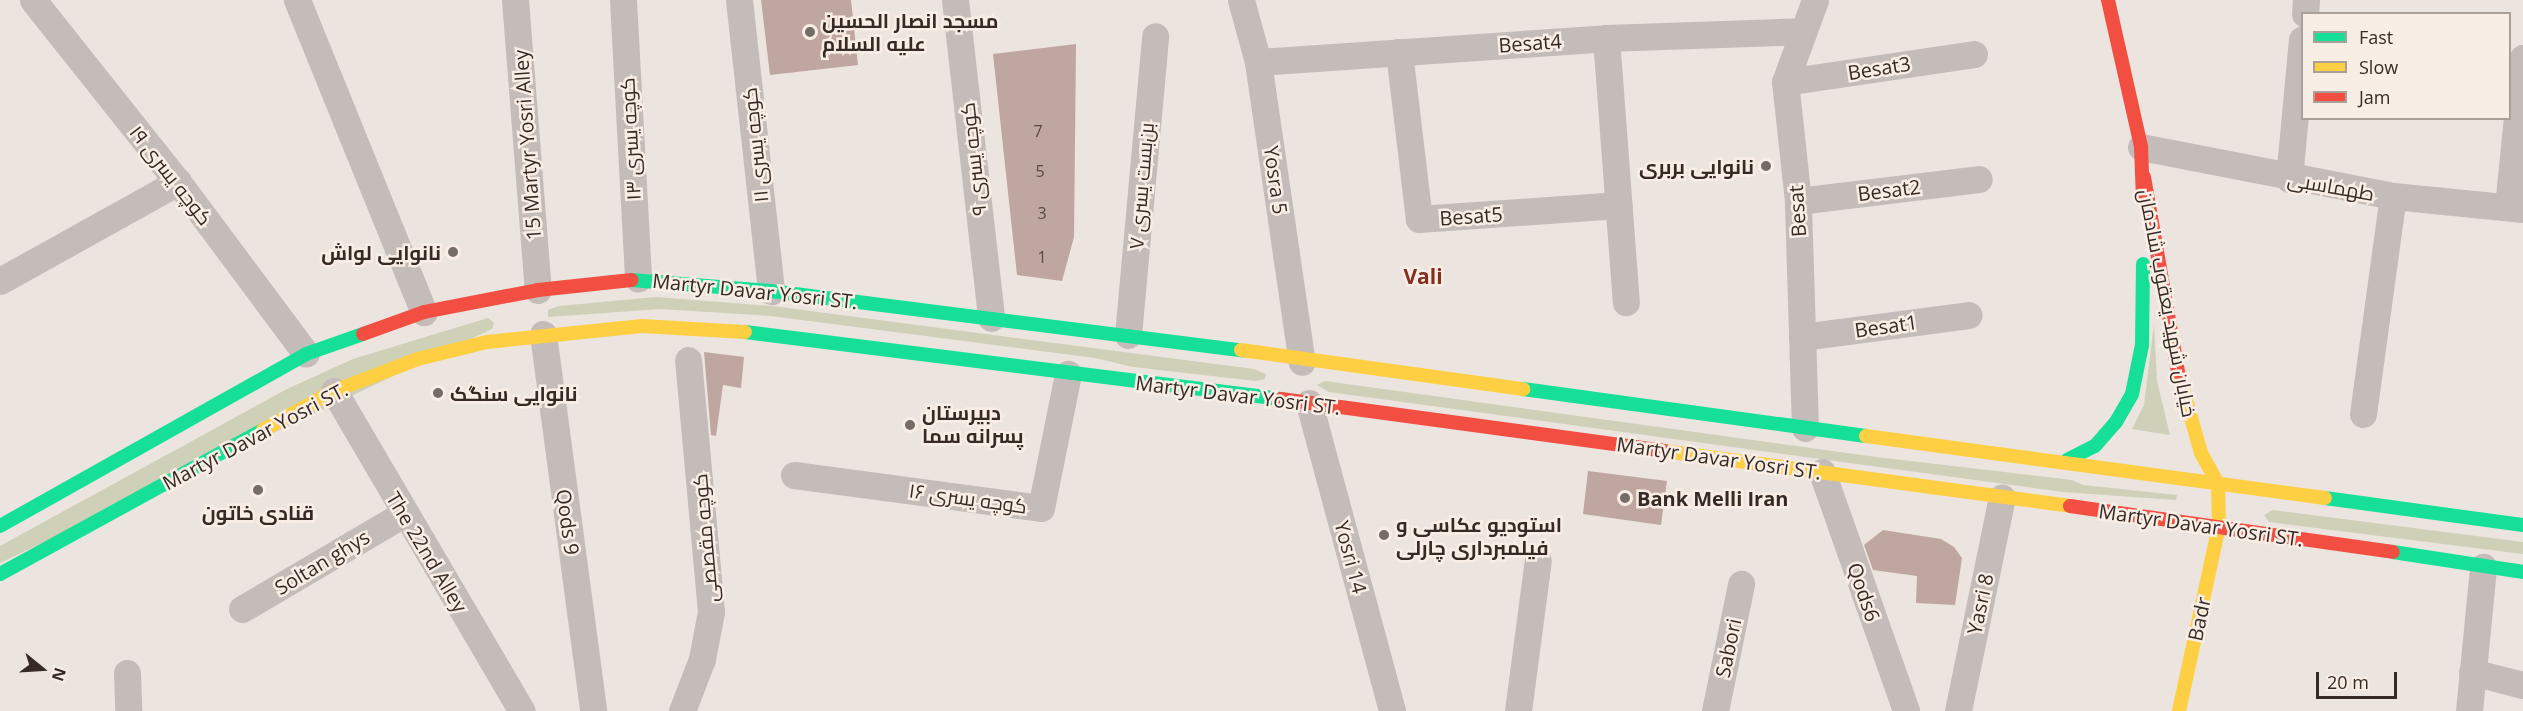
<!DOCTYPE html>
<html>
<head>
<meta charset="utf-8">
<style>
	body { margin:0 }
	#map { position:relative; width:2523px; height:711px; overflow:hidden; background:#ebe4df; font-family:"Open Sans",Cairo,sans-serif }
	div>[style] { position:absolute }
	.green>* { inset:0; background:#ced0b8 }
	.building>* { inset:0; background:#bfa6a0 }
	.street>* { height:27px; margin:-13.5px; padding:0 13.5px; transform-origin:13.5px; border-radius:13.5px; background:#c4bcb8 }
	.fast>* { height:14px; margin:-7px; padding:0 7px; transform-origin:7px; border-radius:7px; background:#16e098 }
	.slow>* { height:14px; margin:-7px; padding:0 7px; transform-origin:7px; border-radius:7px; background:#ffcf43 }
	.jam>* { height:14px; margin:-7px; padding:0 7px; transform-origin:7px; border-radius:7px; background:#f24e42 }
	.dots>* { width:16px; height:16px; translate:-50% -50%; box-sizing:border-box; border:3px solid #f9eee5; border-radius:50% }
	span { translate:-50% -50%; white-space:nowrap; text-align:center; line-height:1.15; -webkit-text-stroke:5px #f9eee5; paint-order:stroke }
	.number-label { font-size:16px; color:#584944 }
	.number-label span { -webkit-text-stroke-width:0 }
	.poi-label { font-size:20px; color:#352a26; font-weight:700 }
	.left { translate:0 -50%; text-align:left }
	.right { translate:-100% -50%; text-align:right }
	.street-label { font-size:20px; color:#352a26 }
	.neighbourhood-label { font-size:21px; color:#842e20; font-weight:700 }
	.legend { position:absolute; left:2301px; top:12px; width:210px; height:108px; box-sizing:border-box; background:#f9eee5; border:2px solid #aba099; margin:0; padding:8px 10px; list-style:none; font-size:18px; color:#352a26 }
	.legend li { display:flex; align-items:center; gap:12px; height:30px }
	.legend b { width:30px; border:2px solid #aba099 }
	.north { position:absolute; left:12px; top:639px; width:60px; height:60px; -webkit-text-stroke:4px #f9eee5; paint-order:stroke; rotate:108deg; font-size:16px; font-weight:700; line-height:24px; text-align:center; color:#352a26 }
	.north::after { content:''; display:block; margin:auto; width:21px; height:27px; background:#352a26; clip-path:polygon(50% 0,100% 100%,50% 72%,0 100%) }
	.scale { position:absolute; left:2316px; top:672px; width:81px; height:27px; box-sizing:border-box; border:3px solid #352a26; border-top:0; padding-left:8px; font-size:18px; line-height:21px; white-space:nowrap; color:#352a26; -webkit-text-stroke:4px #f9eee5; paint-order:stroke }
</style>
</head>
<body>
<div id="map">
	<div class="green">
		<div style="clip-path:polygon(656px 297px,772px 306px,1254px 369px,1266px 374px,1265px 379px,1256px 381px,1133px 367px,1095px 358px,771px 316px,661px 309px,548px 317px,548px 310px,559px 306px)"></div>
		<div style="clip-path:polygon(488px 318px,494px 323px,492px 329px,0 563px,0 546px,287px 389px,353px 359px)"></div>
		<div style="clip-path:polygon(2154px 324px,2157px 381px,2170px 435px,2132px 429px,2144px 405px)"></div>
		<div style="clip-path:polygon(1325px 381px,1876px 457px,2072px 480px,2083px 485px,2177px 495px,2176px 500px,2063px 492px,1329px 392px,1317px 385px)"></div>
		<div style="clip-path:polygon(2273px 510px,2523px 542px,2523px 554px,2269px 522px,2264px 515px)"></div>
	</div>
	<div class="building">
		<div style="clip-path:polygon(761px 0,851px 0,858px 65px,770px 75px)"></div>
		<div style="clip-path:polygon(1076px 44px,1074px 237px,1062px 281px,1017px 275px,993px 54px)"></div>
		<div style="clip-path:polygon(704px 352px,744px 357px,741px 388px,723px 385px,716px 436px,711px 435px)"></div>
		<div style="clip-path:polygon(1588px 471px,1667px 481px,1661px 525px,1583px 514px)"></div>
		<div style="clip-path:polygon(1883px 530px,1941px 539px,1954px 547px,1962px 558px,1955px 605px,1916px 603px,1917px 576px,1873px 570px,1864px 545px)"></div>
	</div>
	<div class="street">
		<div style="left:33px;top:0;width:233px;rotate:51.5deg"></div>
		<div style="left:178px;top:182px;width:214px;rotate:53.3deg"></div>
		<div style="left:297px;top:0;width:337px;rotate:67.9deg"></div>
		<div style="left:515px;top:0;width:291px;rotate:85.5deg"></div>
		<div style="left:623px;top:0;width:279px;rotate:86.9deg"></div>
		<div style="left:739px;top:0;width:293px;rotate:83.7deg"></div>
		<div style="left:955px;top:0;width:320px;rotate:83.5deg"></div>
		<div style="left:1241px;top:0;width:64px;rotate:74.7deg"></div>
		<div style="left:1258px;top:62px;width:303px;rotate:81.7deg"></div>
		<div style="left:2305px;top:14px;width:14px;rotate:-86deg"></div>
		<div style="left:1606px;top:38px;width:265px;rotate:85.7deg"></div>
		<div style="left:1399px;top:52px;width:168px;rotate:83.2deg"></div>
		<div style="left:1419px;top:219px;width:200px;rotate:-4deg"></div>
		<div style="left:1258px;top:62px;width:349px;rotate:-3.9deg"></div>
		<div style="left:1606px;top:38px;width:196px;rotate:-2deg"></div>
		<div style="left:1785px;top:82px;width:191px;rotate:-8.4deg"></div>
		<div style="left:2141px;top:147px;width:257px;rotate:11deg"></div>
		<div style="left:2393px;top:196px;width:131px;rotate:5.7deg"></div>
		<div style="left:2289px;top:179px;width:140px;rotate:-84.7deg"></div>
		<div style="left:1798px;top:201px;width:182px;rotate:-6.9deg"></div>
		<div style="left:2508px;top:207px;width:150px;rotate:-84.3deg"></div>
		<div style="left:0;top:281px;width:204px;rotate:-29.1deg"></div>
		<div style="left:543px;top:334px;width:380px;rotate:82.4deg"></div>
		<div style="left:1128px;top:335px;width:300px;rotate:-84.8deg"></div>
		<div style="left:1802px;top:337px;width:168px;rotate:-7.5deg"></div>
		<div style="left:334px;top:391px;width:371px;rotate:59.6deg"></div>
		<div style="left:1309px;top:403px;width:319px;rotate:74.9deg"></div>
		<div style="left:2363px;top:414px;width:220px;rotate:-82.2deg"></div>
		<div style="left:1805px;top:428px;width:227px;rotate:-91.8deg"></div>
		<div style="left:1798px;top:201px;width:120px;rotate:-96.2deg"></div>
		<div style="left:1785px;top:82px;width:87px;rotate:-69.9deg"></div>
		<div style="left:1822px;top:472px;width:253px;rotate:70.6deg"></div>
		<div style="left:794px;top:475px;width:249px;rotate:7.6deg"></div>
		<div style="left:1041px;top:508px;width:137px;rotate:-78.6deg"></div>
		<div style="left:242px;top:609px;width:187px;rotate:-30.5deg"></div>
		<div style="left:2472px;top:672px;width:53px;rotate:14.3deg"></div>
		<div style="left:127px;top:673px;width:38px;rotate:88deg"></div>
		<div style="left:682px;top:711px;width:56px;rotate:-69deg"></div>
		<div style="left:702px;top:659px;width:48px;rotate:-79.2deg"></div>
		<div style="left:711px;top:612px;width:253px;rotate:-95.2deg"></div>
		<div style="left:1518px;top:711px;width:152px;rotate:-82.5deg"></div>
		<div style="left:1715px;top:711px;width:130px;rotate:-78.4deg"></div>
		<div style="left:1958px;top:711px;width:218px;rotate:-78.4deg"></div>
		<div style="left:2469px;top:711px;width:145px;rotate:-84.4deg"></div>
	</div>
	<div class="fast">
		<div style="left:631px;top:280px;width:140px;rotate:4.5deg"></div>
		<div style="left:771px;top:291px;width:474px;rotate:7.2deg"></div>
		<div style="left:745px;top:332px;width:540px;rotate:7.13deg"></div>
		<div style="left:1523px;top:389px;width:346px;rotate:7.8deg"></div>
		<div style="left:2067px;top:460px;width:31px;rotate:-27deg"></div>
		<div style="left:2095px;top:446px;width:32px;rotate:-49deg"></div>
		<div style="left:2116px;top:422px;width:32px;rotate:-60deg"></div>
		<div style="left:2132px;top:394px;width:50px;rotate:-78.5deg"></div>
		<div style="left:2142px;top:345px;width:81px;rotate:-89.3deg"></div>
		<div style="left:2325px;top:498px;width:200px;rotate:7.8deg"></div>
		<div style="left:0;top:526px;width:351px;rotate:-29.3deg"></div>
		<div style="left:306px;top:354px;width:60px;rotate:-19.3deg"></div>
		<div style="left:2393px;top:552px;width:132px;rotate:8.7deg"></div>
		<div style="left:0;top:574px;width:300px;rotate:-28.7deg"></div>
	</div>
	<div class="slow">
		<div style="left:1241px;top:350px;width:285px;rotate:7.9deg"></div>
		<div style="left:2178px;top:372px;width:84px;rotate:74.1deg"></div>
		<div style="left:2201px;top:453px;width:35px;rotate:61deg"></div>
		<div style="left:2218px;top:484px;width:42px;rotate:88.6deg"></div>
		<div style="left:2219px;top:526px;width:189px;rotate:102.2deg"></div>
		<div style="left:263px;top:430px;width:81px;rotate:-28.8deg"></div>
		<div style="left:334px;top:391px;width:90px;rotate:-20.9deg"></div>
		<div style="left:418px;top:359px;width:71px;rotate:-13.8deg"></div>
		<div style="left:487px;top:342px;width:156px;rotate:-5.9deg"></div>
		<div style="left:642px;top:326px;width:103px;rotate:3.3deg"></div>
		<div style="left:1866px;top:436px;width:463px;rotate:7.7deg"></div>
		<div style="left:1664px;top:451px;width:410px;rotate:7.7deg"></div>
	</div>
	<div class="jam">
		<div style="left:2108px;top:0;width:151px;rotate:77.3deg"></div>
		<div style="left:2141px;top:147px;width:51px;rotate:87.8deg"></div>
		<div style="left:2144px;top:177px;width:198px;rotate:80.1deg"></div>
		<div style="left:363px;top:334px;width:65px;rotate:-19.8deg"></div>
		<div style="left:424px;top:312px;width:116px;rotate:-10.9deg"></div>
		<div style="left:538px;top:290px;width:94px;rotate:-6.1deg"></div>
		<div style="left:1281px;top:399px;width:387px;rotate:7.7deg"></div>
		<div style="left:2070px;top:506px;width:326px;rotate:8.1deg"></div>
	</div>
	<div class="dots">
		<div style="left:810px;top:32px;background:#756b67"></div>
		<div style="left:1766px;top:166px;background:#756b67"></div>
		<div style="left:453px;top:252px;background:#756b67"></div>
		<div style="left:438px;top:393px;background:#756b67"></div>
		<div style="left:910px;top:425px;background:#756b67"></div>
		<div style="left:258px;top:490px;background:#756b67"></div>
		<div style="left:1625px;top:498px;background:#756b67"></div>
		<div style="left:1384px;top:535px;background:#756b67"></div>
	</div>
	<div class="number-label">
		<span style="left:1038px;top:131px">7</span>
		<span style="left:1040px;top:171px">5</span>
		<span style="left:1042px;top:213px">3</span>
		<span style="left:1042px;top:257px">1</span>
	</div>
	<div class="poi-label">
		<span class="left" style="left:822px;top:32px">مسجد انصار الحسین<br>علیه السلام</span>
		<span class="right" style="left:1754px;top:166px">نانوایی بربری</span>
		<span class="right" style="left:441px;top:252px">نانوایی لواش</span>
		<span class="left" style="left:450px;top:393px">نانوایی سنگک</span>
		<span class="left" style="left:922px;top:424px">دبیرستان<br>پسرانه سما</span>
		<span class="left" style="left:1637px;top:498px">Bank Melli Iran</span>
		<span style="left:258px;top:512px">قنادی خاتون</span>
		<span class="left" style="left:1396px;top:536px">استودیو عکاسی و<br>فیلمبرداری چارلی</span>
	</div>
	<div class="street-label">
		<span style="left:1530px;top:43px;rotate:-4deg">Besat4</span>
		<span style="left:1879px;top:68px;rotate:-9deg">Besat3</span>
		<span style="left:630px;top:139px;rotate:-93deg">کوچه یسری ۱۳</span>
		<span style="left:527px;top:145px;rotate:-94deg">15 Martyr Yosri Alley</span>
		<span style="left:755px;top:145px;rotate:-96deg">کوچه یسری ۱۱</span>
		<span style="left:973px;top:159px;rotate:-96deg">کوچه یسری ۹</span>
		<span style="left:171px;top:175px;rotate:52deg">کوچه یسری ۱۹</span>
		<span style="left:1276px;top:180px;rotate:82deg">Yosra 5</span>
		<span style="left:1141px;top:186px;rotate:-85deg">بن‌بست یسری ۷</span>
		<span style="left:2331px;top:186px;rotate:10deg">طهماسبی</span>
		<span style="left:1889px;top:190px;rotate:-7deg">Besat2</span>
		<span style="left:1797px;top:211px;rotate:-94deg">Besat</span>
		<span style="left:1471px;top:216px;rotate:-4deg">Besat5</span>
		<span style="left:755px;top:291px;rotate:6deg">Martyr Davar Yosri ST.</span>
		<span style="left:2168px;top:303px;rotate:79deg">خیابان شهید یعقوب شادمان</span>
		<span style="left:1886px;top:326px;rotate:-8deg">Besat1</span>
		<span style="left:1238px;top:395px;rotate:7deg">Martyr Davar Yosri ST.</span>
		<span style="left:255px;top:436px;rotate:-28deg">Martyr Davar Yosri ST.</span>
		<span style="left:1719px;top:458px;rotate:8deg">Martyr Davar Yosri ST.</span>
		<span style="left:968px;top:498px;rotate:8deg">کوچه یسری ۱۶</span>
		<span style="left:568px;top:522px;rotate:82deg">Qods 9</span>
		<span style="left:2201px;top:525px;rotate:8deg">Martyr Davar Yosri ST.</span>
		<span style="left:705px;top:538px;rotate:-95deg">کوچه مقصصی</span>
		<span style="left:427px;top:552px;rotate:59deg">The 22nd Alley</span>
		<span style="left:1351px;top:557px;rotate:75deg">Yosri 14</span>
		<span style="left:322px;top:562px;rotate:-31deg">Soltan ghys</span>
		<span style="left:1864px;top:592px;rotate:71deg">Qods6</span>
		<span style="left:1980px;top:604px;rotate:-78deg">Yasri 8</span>
		<span style="left:2199px;top:619px;rotate:-78deg">Badr</span>
		<span style="left:1728px;top:648px;rotate:-78deg">Sabori</span>
	</div>
	<div class="neighbourhood-label">
		<span style="left:1423px;top:276px">Vali</span>
	</div>
	<ul class="legend">
	<li><b style="height:8px;background:#16e098"></b>Fast</li>
	<li><b style="height:8px;background:#ffcf43"></b>Slow</li>
	<li><b style="height:8px;background:#f24e42"></b>Jam</li>
	</ul>
	<div class="north">N</div>
	<div class="scale">20 m</div>
</div>
</body>
</html>
